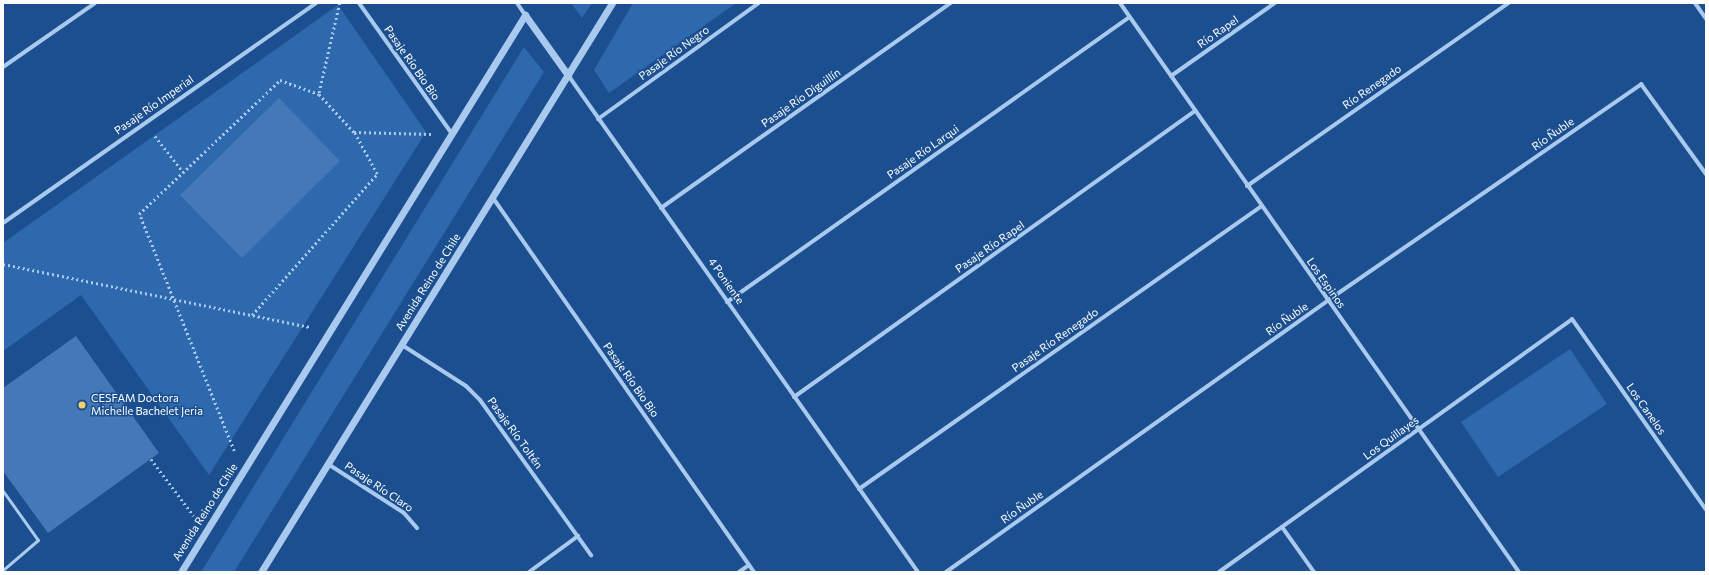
<!DOCTYPE html>
<html>
<head>
<meta charset="utf-8">
<style>
	body { margin:0 }
	#map { position:relative; width:1709px; height:575px; overflow:hidden; background:#1b4f8f; font-family:Commissioner,sans-serif }
	div>[style] { position:absolute }
	.green>* { inset:0; background:#2e69ad }
	.building>* { inset:0; background:#4478b7 }
	.path>* { height:2.5px; margin-top:-1.25px; transform-origin:0; background:repeating-linear-gradient(90deg,#a9c9ee 0 2px,transparent 0 5px) }
	.service>* { height:3px; margin:-1.5px; padding:0 1.5px; transform-origin:1.5px; border-radius:1.5px; background:#a9c9ee }
	.minor>* { height:4px; margin:-2px; padding:0 2px; transform-origin:2px; border-radius:2px; background:#a9c9ee }
	.tertiary>* { height:7px; margin:-3.5px; padding:0 3.5px; transform-origin:3.5px; border-radius:3.5px; background:#a9c9ee }
	.dots>* { width:11px; height:11px; translate:-50% -50%; box-sizing:border-box; border:2px solid #1b4f8f; border-radius:50% }
	span { translate:-50% -50%; white-space:nowrap; text-align:center; line-height:1.15; -webkit-text-stroke:3px #1b4f8f; paint-order:stroke }
	.street-label { font-size:11px; color:#fff }
	.poi-label { font-size:11px; color:#fff }
	.left { translate:0 -50%; text-align:left }
	.frame { position:absolute; inset:0; border:4px solid #fff; pointer-events:none }
</style>
</head>
<body>
<div id="map">
	<div class="green">
		<div style="clip-path:polygon(571px 3px,592px 3px,582px 18px)"></div>
		<div style="clip-path:polygon(633px 3px,736px 3px,609px 93px,594px 70px)"></div>
		<div style="clip-path:polygon(338px 5px,426px 132px,209px 475px,81px 295px,3px 351px,3px 243px)"></div>
		<div style="clip-path:polygon(524px 47px,544px 72px,234px 572px,201px 572px)"></div>
		<div style="clip-path:polygon(1570px 349px,1607px 404px,1498px 477px,1461px 422px)"></div>
	</div>
	<div class="building">
		<div style="clip-path:polygon(279px 98px,340px 161px,242px 258px,180px 195px)"></div>
		<div style="clip-path:polygon(76px 336px,159px 453px,48px 533px,3px 471px,3px 388px)"></div>
	</div>
	<div class="path">
		<div style="left:340px;top:3px;width:93px;rotate:103deg"></div>
		<div style="left:319px;top:94px;width:52px;rotate:47.4deg"></div>
		<div style="left:354px;top:132px;width:77px;rotate:1.5deg"></div>
		<div style="left:155px;top:136px;width:46px;rotate:52.1deg"></div>
		<div style="left:3px;top:264px;width:313px;rotate:11.6deg"></div>
		<div style="left:252px;top:315px;width:188px;rotate:-48.4deg"></div>
		<div style="left:377px;top:174px;width:48px;rotate:-118.7deg"></div>
		<div style="left:234px;top:451px;width:255px;rotate:-111.8deg"></div>
		<div style="left:139px;top:214px;width:195px;rotate:-43.5deg"></div>
		<div style="left:280px;top:80px;width:41px;rotate:19.7deg"></div>
		<div style="left:151px;top:459px;width:71px;rotate:53deg"></div>
	</div>
	<div class="service">
		<div style="left:3px;top:491px;width:60px;rotate:54.5deg"></div>
		<div style="left:38px;top:540px;width:46px;rotate:139.4deg"></div>
	</div>
	<div class="minor">
		<div style="left:359px;top:3px;width:161px;rotate:54.6deg"></div>
		<div style="left:517px;top:3px;width:14px;rotate:56deg"></div>
		<div style="left:1120px;top:3px;width:695px;rotate:54.96deg"></div>
		<div style="left:1695px;top:3px;width:19px;rotate:55deg"></div>
		<div style="left:3px;top:67px;width:112px;rotate:-34.8deg"></div>
		<div style="left:568px;top:75px;width:608px;rotate:54.85deg"></div>
		<div style="left:1171px;top:76px;width:127px;rotate:-35.1deg"></div>
		<div style="left:598px;top:119px;width:198px;rotate:-35.8deg"></div>
		<div style="left:1247px;top:186px;width:319px;rotate:-35deg"></div>
		<div style="left:493px;top:198px;width:456px;rotate:55.1deg"></div>
		<div style="left:661px;top:208px;width:355px;rotate:-35.3deg"></div>
		<div style="left:3px;top:223px;width:383px;rotate:-35.1deg"></div>
		<div style="left:727px;top:302px;width:493px;rotate:-35.3deg"></div>
		<div style="left:402px;top:345px;width:76px;rotate:32.6deg"></div>
		<div style="left:466px;top:386px;width:20px;rotate:45deg"></div>
		<div style="left:480px;top:400px;width:191px;rotate:54.4deg"></div>
		<div style="left:794px;top:397px;width:493px;rotate:-35.5deg"></div>
		<div style="left:328px;top:464px;width:90px;rotate:32.8deg"></div>
		<div style="left:404px;top:513px;width:20px;rotate:49deg"></div>
		<div style="left:859px;top:489px;width:492px;rotate:-35.1deg"></div>
		<div style="left:1282px;top:527px;width:55px;rotate:54.6deg"></div>
		<div style="left:529px;top:572px;width:61px;rotate:-36.3deg"></div>
		<div style="left:739px;top:572px;width:12px;rotate:-35deg"></div>
		<div style="left:946px;top:572px;width:468px;rotate:-35.4deg"></div>
		<div style="left:1327px;top:301px;width:382px;rotate:-34.6deg"></div>
		<div style="left:1641px;top:84px;width:111px;rotate:54.2deg"></div>
		<div style="left:1219px;top:572px;width:434px;rotate:-35.6deg"></div>
		<div style="left:1572px;top:319px;width:233px;rotate:54.9deg"></div>
	</div>
	<div class="tertiary">
		<div style="left:181px;top:572px;width:655px;rotate:-58.3deg"></div>
		<div style="left:525px;top:15px;width:74px;rotate:54.4deg"></div>
		<div style="left:261px;top:572px;width:669px;rotate:-58.33deg"></div>
	</div>
	<div class="dots">
		<div style="left:82px;top:405px;background:#ffd166"></div>
	</div>
	<div class="street-label">
		<span style="left:1218px;top:32px;rotate:-35deg">Río Rapel</span>
		<span style="left:674px;top:53px;rotate:-36deg">Pasaje Río Negro</span>
		<span style="left:412px;top:63px;rotate:55deg">Pasaje Río Bio Bio</span>
		<span style="left:1372px;top:87px;rotate:-35deg">Río Renegado</span>
		<span style="left:801px;top:98px;rotate:-35deg">Pasaje Río Diguillín</span>
		<span style="left:154px;top:105px;rotate:-35deg">Pasaje Río Imperial</span>
		<span style="left:1553px;top:134px;rotate:-35deg">Río Ñuble</span>
		<span style="left:923px;top:152px;rotate:-35deg">Pasaje Río Larqui</span>
		<span style="left:990px;top:247px;rotate:-35deg">Pasaje Río Rapel</span>
		<span style="left:726px;top:281px;rotate:55deg">4 Poniente</span>
		<span style="left:428px;top:282px;rotate:-58deg">Avenida Reino de Chile</span>
		<span style="left:1326px;top:283px;rotate:55deg">Los Espinos</span>
		<span style="left:1287px;top:319px;rotate:-35deg">Río Ñuble</span>
		<span style="left:1055px;top:340px;rotate:-35deg">Pasaje Río Renegado</span>
		<span style="left:631px;top:380px;rotate:55deg">Pasaje Río Bio Bio</span>
		<span style="left:1646px;top:409px;rotate:55deg">Los Canelos</span>
		<span style="left:515px;top:433px;rotate:54deg">Pasaje Río Toltén</span>
		<span style="left:1391px;top:438px;rotate:-36deg">Los Quillayes</span>
		<span style="left:379px;top:487px;rotate:34deg">Pasaje Río Claro</span>
		<span style="left:1022px;top:507px;rotate:-35deg">Río Ñuble</span>
		<span style="left:205px;top:512px;rotate:-58deg">Avenida Reino de Chile</span>
	</div>
	<div class="poi-label">
		<span class="left" style="left:91px;top:405px">CESFAM Doctora<br>Michelle Bachelet Jeria</span>
	</div>
	<div class="frame"></div>
</div>
</body>
</html>
